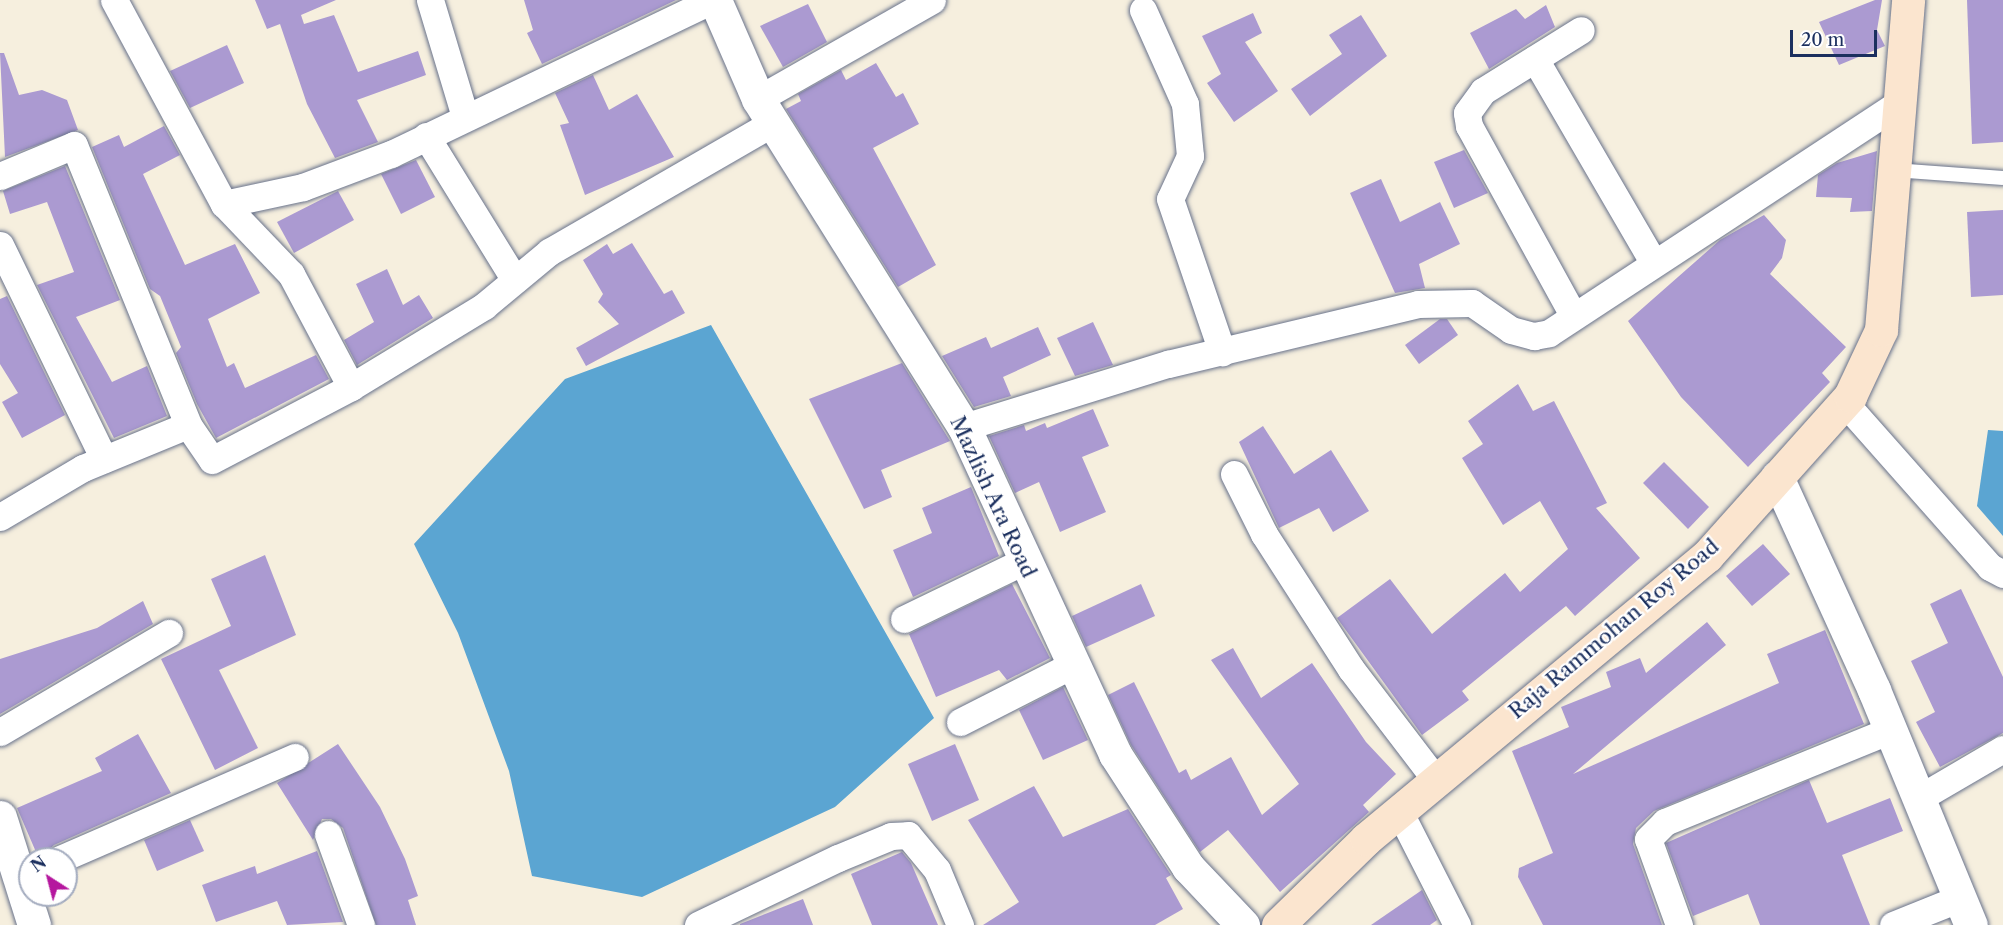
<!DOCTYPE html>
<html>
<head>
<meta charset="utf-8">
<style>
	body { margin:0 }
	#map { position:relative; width:2003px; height:925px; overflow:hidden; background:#f6efde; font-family:"Libre Caslon Text",serif }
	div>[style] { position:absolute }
	.water>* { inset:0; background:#5ba5d2 }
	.building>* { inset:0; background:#ab9ad1 }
	.roads { filter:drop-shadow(0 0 2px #68728b) drop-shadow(0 0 2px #68728b) }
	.service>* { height:14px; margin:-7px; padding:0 7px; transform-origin:7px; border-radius:7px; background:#fff }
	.minor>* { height:27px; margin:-13.5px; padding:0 13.5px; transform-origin:13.5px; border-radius:13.5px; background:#fff }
	.tertiary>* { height:33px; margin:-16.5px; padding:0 16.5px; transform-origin:16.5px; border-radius:16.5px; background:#fff }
	.secondary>* { height:33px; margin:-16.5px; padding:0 16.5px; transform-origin:16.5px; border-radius:16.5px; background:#fbe5cf }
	span { translate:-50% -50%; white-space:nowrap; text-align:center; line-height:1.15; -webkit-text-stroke:4.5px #fff; paint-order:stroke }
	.street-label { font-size:21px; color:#1b2f5e }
	.north { position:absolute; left:18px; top:847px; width:60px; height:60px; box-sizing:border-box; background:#fff; border:2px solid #a4acbf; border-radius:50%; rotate:324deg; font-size:16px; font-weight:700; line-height:24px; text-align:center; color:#1b2f5e }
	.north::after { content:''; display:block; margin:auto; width:21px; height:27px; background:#b5179e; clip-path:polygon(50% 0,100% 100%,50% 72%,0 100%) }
	.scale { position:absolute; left:1790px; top:30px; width:87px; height:27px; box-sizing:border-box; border:3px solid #1b2f5e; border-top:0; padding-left:8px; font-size:18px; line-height:21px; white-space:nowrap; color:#1b2f5e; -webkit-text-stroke:4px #fff; paint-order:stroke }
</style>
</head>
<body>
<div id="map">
	<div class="water">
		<div style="clip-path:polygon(711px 325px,934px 718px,835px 807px,642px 897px,532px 876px,509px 771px,458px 633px,414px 544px,565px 379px)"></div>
		<div style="clip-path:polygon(1988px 430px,2003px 431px,2003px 536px,1977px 506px)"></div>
	</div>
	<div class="building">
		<div style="clip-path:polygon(255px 0,336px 0,301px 15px,304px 24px,334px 15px,358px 72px,418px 51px,426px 75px,357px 100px,378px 142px,335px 158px,307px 104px,280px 24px,267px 29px)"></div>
		<div style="clip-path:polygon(524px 0,676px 0,542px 64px,527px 33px,533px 30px)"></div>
		<div style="clip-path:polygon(1875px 0,1882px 0,1877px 30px,1885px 46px,1839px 65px,1819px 22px)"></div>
		<div style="clip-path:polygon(1967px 0,2003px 0,2003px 142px,1972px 144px)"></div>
		<div style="clip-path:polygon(808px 4px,827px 42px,783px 67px,760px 26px)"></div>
		<div style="clip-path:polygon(1546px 5px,1555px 27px,1489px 69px,1470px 33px,1516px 9px,1525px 19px)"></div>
		<div style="clip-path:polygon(1253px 13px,1262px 33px,1245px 42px,1278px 91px,1234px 122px,1207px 83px,1221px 74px,1202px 36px)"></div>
		<div style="clip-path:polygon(1361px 15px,1387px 56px,1310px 116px,1291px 89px,1342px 54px,1329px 35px)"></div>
		<div style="clip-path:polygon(227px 45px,244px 83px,190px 108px,170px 71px)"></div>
		<div style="clip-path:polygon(0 53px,4px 53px,19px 95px,42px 90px,67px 100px,78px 130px,5px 157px)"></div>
		<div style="clip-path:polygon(876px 63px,896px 97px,903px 93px,919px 124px,873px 148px,936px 265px,898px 287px,786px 109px,801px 101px,798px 94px,841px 70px,846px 80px)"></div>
		<div style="clip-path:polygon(593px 75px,609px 110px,637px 94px,674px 157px,585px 195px,560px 125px,569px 123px,555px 93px)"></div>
		<div style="clip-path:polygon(164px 126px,180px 155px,143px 174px,185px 265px,235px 244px,260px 293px,208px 319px,227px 367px,234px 363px,245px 388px,316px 355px,329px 379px,216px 438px,197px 404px,176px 353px,181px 347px,160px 296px,150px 289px,92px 147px,119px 135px,124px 147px)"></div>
		<div style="clip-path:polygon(1464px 150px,1488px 193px,1454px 208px,1434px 162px)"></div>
		<div style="clip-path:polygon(1877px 151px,1872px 211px,1850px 212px,1852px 198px,1816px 197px,1818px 175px,1837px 163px)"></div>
		<div style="clip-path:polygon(416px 160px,435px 197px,401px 214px,381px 174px)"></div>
		<div style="clip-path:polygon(65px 166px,120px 300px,76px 317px,112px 382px,147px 366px,167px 416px,114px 438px,37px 285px,74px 272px,47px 202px,10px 214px,3px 191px)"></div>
		<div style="clip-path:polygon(1381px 179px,1400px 222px,1440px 202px,1460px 244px,1419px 264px,1425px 288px,1395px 293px,1350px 193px)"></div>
		<div style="clip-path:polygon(338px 191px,354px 220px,294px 253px,277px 222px)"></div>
		<div style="clip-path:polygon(2003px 210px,2003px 295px,1971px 297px,1967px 212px)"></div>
		<div style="clip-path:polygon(1764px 215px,1786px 240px,1782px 258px,1770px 274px,1846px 347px,1822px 373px,1830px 382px,1748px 467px,1681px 397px,1628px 321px,1720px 240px)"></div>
		<div style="clip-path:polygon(632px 243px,664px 294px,672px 290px,685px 313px,586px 366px,576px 348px,619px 324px,598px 302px,603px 294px,583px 260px,607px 244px,613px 254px)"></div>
		<div style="clip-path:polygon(387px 269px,403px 305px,419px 295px,433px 318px,357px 365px,344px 340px,374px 322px,356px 284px)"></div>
		<div style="clip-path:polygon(7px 296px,65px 415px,22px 438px,2px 402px,18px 393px,0 364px,0 299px)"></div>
		<div style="clip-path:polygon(1440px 319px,1447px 319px,1458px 335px,1419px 364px,1405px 345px)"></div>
		<div style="clip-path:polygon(1093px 322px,1113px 365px,1075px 376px,1057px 338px)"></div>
		<div style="clip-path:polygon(1038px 327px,1051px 355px,1003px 377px,1011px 396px,974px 407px,942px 356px,986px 337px,991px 348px)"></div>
		<div style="clip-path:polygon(902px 363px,950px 441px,881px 470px,892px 497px,864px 509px,809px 399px)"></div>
		<div style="clip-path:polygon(1518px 384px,1533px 411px,1554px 401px,1607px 503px,1596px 508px,1640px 558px,1575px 616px,1566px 606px,1462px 691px,1469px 700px,1422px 735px,1337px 618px,1390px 579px,1432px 634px,1505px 573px,1520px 592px,1568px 549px,1540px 501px,1503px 525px,1462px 458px,1483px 444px,1468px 421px)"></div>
		<div style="clip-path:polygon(1093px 409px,1109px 446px,1082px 457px,1106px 512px,1060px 532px,1039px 482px,1015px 493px,989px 436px,1024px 425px,1026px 431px,1045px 423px,1047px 428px)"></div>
		<div style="clip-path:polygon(1263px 426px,1294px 474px,1331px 450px,1369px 511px,1333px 532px,1319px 508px,1279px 528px,1239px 442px)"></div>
		<div style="clip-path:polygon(1664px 462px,1709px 507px,1688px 529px,1643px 483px)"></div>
		<div style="clip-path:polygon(971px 487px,999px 556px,913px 597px,893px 550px,932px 533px,922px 508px)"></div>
		<div style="clip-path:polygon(1763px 544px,1790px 574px,1752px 606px,1726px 576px)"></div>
		<div style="clip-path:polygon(265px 555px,296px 635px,219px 670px,258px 748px,215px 770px,161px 659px,231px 626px,211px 579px)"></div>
		<div style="clip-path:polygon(1012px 584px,1050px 658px,1007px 680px,999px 670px,936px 697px,909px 634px)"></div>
		<div style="clip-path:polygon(1141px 584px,1155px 616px,1086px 647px,1072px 616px)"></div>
		<div style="clip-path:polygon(1961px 589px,2003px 677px,2003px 733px,1940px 767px,1916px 722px,1935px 712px,1911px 661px,1948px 643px,1930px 604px)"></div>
		<div style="clip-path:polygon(143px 601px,153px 624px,0 714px,0 659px,97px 628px)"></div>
		<div style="clip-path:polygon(1707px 622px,1726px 645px,1573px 774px,1779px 683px,1767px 654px,1825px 630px,1864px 724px,1654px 811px,1636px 828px,1633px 844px,1662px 925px,1543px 925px,1518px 877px,1519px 868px,1553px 853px,1512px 751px,1569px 727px,1561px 707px,1611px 687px,1606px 672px,1640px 658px,1646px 673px)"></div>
		<div style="clip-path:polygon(1233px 648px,1261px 698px,1312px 663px,1366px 742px,1396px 774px,1363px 805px,1369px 812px,1280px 892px,1228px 830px,1200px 852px,1131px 745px,1108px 695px,1134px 682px,1179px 773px,1186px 769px,1191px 780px,1231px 757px,1262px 815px,1299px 784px,1211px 660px)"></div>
		<div style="clip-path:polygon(1063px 687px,1088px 740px,1043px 760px,1019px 710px)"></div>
		<div style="clip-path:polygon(138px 734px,171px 793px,54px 845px,39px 859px,17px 808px,102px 771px,95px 758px)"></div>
		<div style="clip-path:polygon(338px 744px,380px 807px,405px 859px,418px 896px,408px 900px,416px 925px,376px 925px,343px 828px,331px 819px,322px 819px,313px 840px,277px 783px)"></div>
		<div style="clip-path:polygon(955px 744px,979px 800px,932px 821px,908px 764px)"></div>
		<div style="clip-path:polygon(1809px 780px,1827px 823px,1890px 798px,1903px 831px,1842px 855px,1870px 925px,1760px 925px,1748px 894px,1693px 916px,1666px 843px)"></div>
		<div style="clip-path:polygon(1034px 786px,1063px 837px,1128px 809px,1171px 875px,1166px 878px,1183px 909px,1155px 925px,983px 925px,1019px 902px,968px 820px)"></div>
		<div style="clip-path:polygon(190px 820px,204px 851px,157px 871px,144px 840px)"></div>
		<div style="clip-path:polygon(317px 851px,343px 922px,287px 925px,277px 901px,216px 922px,202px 885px,255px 866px,257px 874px)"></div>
		<div style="clip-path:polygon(902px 852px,911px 863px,938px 925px,872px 925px,851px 874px)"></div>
		<div style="clip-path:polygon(1422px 890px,1437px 920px,1430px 925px,1371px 925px)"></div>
		<div style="clip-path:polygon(803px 899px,813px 925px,740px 925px,740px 924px)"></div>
	</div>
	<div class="roads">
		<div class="service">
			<div style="left:1894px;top:170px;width:109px;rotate:4.2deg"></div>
		</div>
		<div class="minor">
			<div style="left:114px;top:0;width:232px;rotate:61.7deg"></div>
			<div style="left:224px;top:204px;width:97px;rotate:46.3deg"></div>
			<div style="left:291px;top:274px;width:128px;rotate:62deg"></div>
			<div style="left:430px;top:0;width:122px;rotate:73.3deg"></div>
			<div style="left:1143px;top:10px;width:103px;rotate:65.9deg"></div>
			<div style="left:1185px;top:104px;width:52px;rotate:84.5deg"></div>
			<div style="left:1190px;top:156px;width:47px;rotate:114.9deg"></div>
			<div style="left:1170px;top:199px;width:162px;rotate:71.2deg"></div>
			<div style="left:1535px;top:59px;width:235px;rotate:59.8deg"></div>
			<div style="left:758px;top:99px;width:200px;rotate:-29.6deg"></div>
			<div style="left:426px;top:136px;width:169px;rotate:58.3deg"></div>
			<div style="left:0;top:176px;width:80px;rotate:-22.7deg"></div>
			<div style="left:74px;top:145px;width:302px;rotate:67.8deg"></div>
			<div style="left:224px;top:204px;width:81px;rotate:-12.1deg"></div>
			<div style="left:303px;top:187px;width:94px;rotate:-20.6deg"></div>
			<div style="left:391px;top:154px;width:356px;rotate:-25.6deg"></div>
			<div style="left:0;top:245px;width:238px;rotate:64.1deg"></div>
			<div style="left:1573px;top:315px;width:216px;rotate:-118.8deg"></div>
			<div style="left:1469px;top:126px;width:13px;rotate:-99deg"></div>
			<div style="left:1467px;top:113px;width:27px;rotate:-54deg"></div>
			<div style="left:1483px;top:91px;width:115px;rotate:-31.9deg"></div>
			<div style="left:1844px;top:402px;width:220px;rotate:48.5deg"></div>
			<div style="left:1990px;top:567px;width:15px;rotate:28deg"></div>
			<div style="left:964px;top:427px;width:214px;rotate:-17.2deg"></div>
			<div style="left:1168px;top:364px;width:257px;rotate:-13.5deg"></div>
			<div style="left:1418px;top:304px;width:54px;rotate:-1.1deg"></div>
			<div style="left:1472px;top:303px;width:47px;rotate:34.7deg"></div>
			<div style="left:1511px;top:330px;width:24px;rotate:15deg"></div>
			<div style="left:1534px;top:336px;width:15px;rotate:-11deg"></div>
			<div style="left:1549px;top:333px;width:417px;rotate:-33.3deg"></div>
			<div style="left:1234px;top:474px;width:67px;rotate:63.4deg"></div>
			<div style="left:1264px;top:534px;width:161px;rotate:57.2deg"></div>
			<div style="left:1351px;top:669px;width:140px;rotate:52.6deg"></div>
			<div style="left:0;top:517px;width:96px;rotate:-30.6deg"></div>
			<div style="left:83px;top:468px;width:113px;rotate:-22.3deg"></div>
			<div style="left:188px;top:425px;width:42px;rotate:55.6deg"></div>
			<div style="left:212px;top:460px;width:157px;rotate:-27.7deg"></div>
			<div style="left:351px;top:387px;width:156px;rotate:-31.3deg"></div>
			<div style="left:484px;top:306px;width:85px;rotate:-39.7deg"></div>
			<div style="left:549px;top:252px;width:258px;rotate:-30deg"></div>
			<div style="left:904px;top:619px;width:131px;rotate:-25.8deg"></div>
			<div style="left:960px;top:722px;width:126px;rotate:-27deg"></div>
			<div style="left:0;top:732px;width:196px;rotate:-30.4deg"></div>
			<div style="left:1919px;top:798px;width:97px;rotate:-30.3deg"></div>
			<div style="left:1399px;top:811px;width:128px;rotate:63deg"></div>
			<div style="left:328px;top:834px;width:97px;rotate:70.1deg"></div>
			<div style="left:60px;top:859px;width:256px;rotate:-23.5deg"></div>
			<div style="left:698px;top:925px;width:155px;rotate:-25.6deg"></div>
			<div style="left:838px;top:858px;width:57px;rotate:-22.5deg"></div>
			<div style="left:891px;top:836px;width:17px;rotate:-3deg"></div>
			<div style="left:908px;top:835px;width:45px;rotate:50.4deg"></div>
			<div style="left:937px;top:870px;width:60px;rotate:67.3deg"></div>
			<div style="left:1679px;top:925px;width:91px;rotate:-109.8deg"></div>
			<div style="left:1648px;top:839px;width:24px;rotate:-45deg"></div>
			<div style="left:1665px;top:822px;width:244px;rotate:-22.2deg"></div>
			<div style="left:1893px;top:925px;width:72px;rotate:-21.9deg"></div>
		</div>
		<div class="tertiary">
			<div style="left:715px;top:0;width:108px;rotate:66.5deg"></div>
			<div style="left:758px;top:99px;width:387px;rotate:57.9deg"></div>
			<div style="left:964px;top:427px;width:360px;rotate:65.2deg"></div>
			<div style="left:1115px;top:754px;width:135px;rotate:57.1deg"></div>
			<div style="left:1188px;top:867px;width:80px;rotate:46.5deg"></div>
			<div style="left:1777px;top:477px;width:234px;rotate:65.5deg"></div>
			<div style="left:1874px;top:690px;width:254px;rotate:67.6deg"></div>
			<div style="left:0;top:817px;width:113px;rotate:72.5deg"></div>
		</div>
		<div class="secondary">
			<div style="left:1278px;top:925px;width:123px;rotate:-44.3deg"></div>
			<div style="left:1366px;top:839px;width:443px;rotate:-39.7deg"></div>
			<div style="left:1707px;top:556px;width:215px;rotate:-48.2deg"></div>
			<div style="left:1850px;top:396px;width:73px;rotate:-64.8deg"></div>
			<div style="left:1881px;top:330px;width:331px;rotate:-85.3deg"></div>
		</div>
	</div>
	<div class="street-label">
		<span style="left:993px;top:497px;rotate:65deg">Mazlish Ara Road</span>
		<span style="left:1614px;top:629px;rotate:-40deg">Raja Rammohan Roy Road</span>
	</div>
	<div class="north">N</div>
	<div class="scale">20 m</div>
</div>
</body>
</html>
